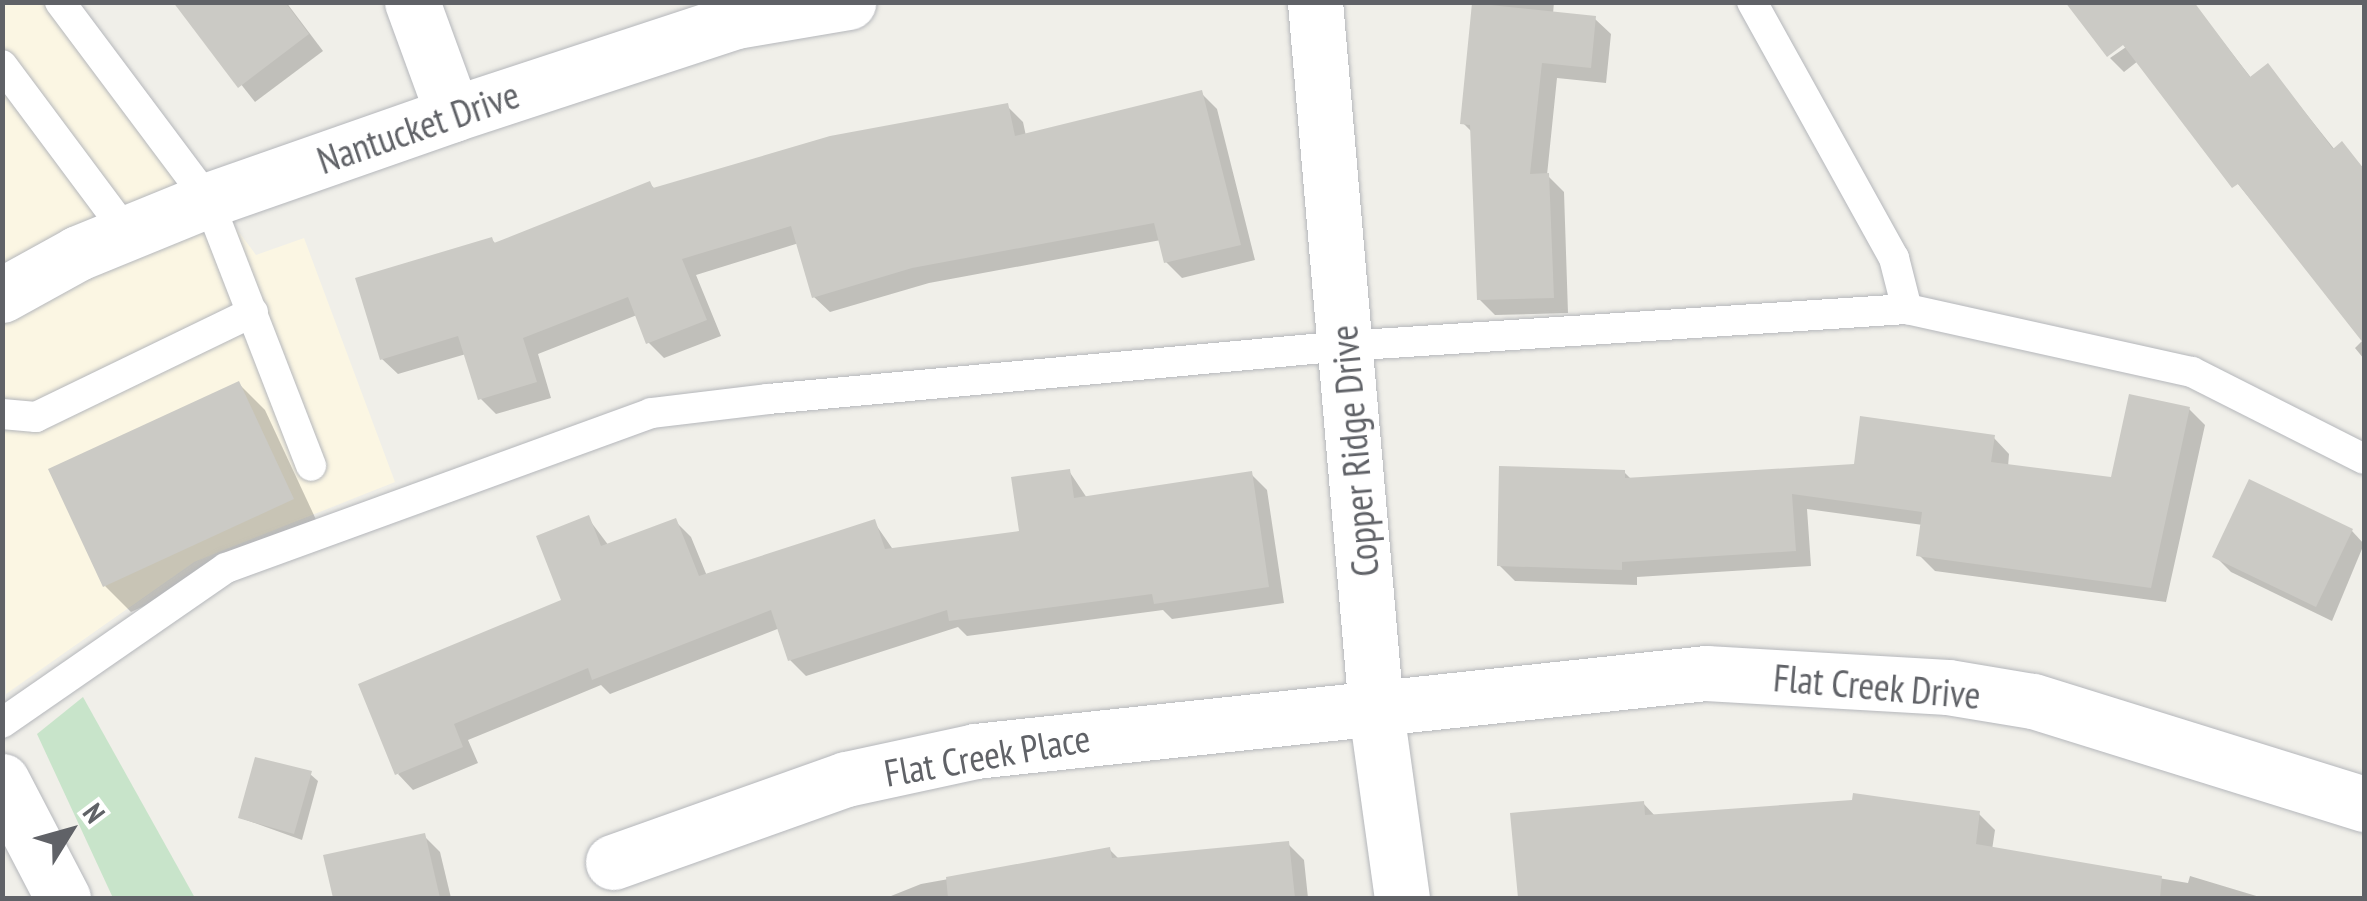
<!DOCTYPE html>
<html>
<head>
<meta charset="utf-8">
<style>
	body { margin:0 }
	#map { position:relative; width:2367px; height:901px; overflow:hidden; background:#f0efe9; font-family:"PT Sans Narrow",sans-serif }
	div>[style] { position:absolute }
	.commercial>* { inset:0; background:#fbf6e3 }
	.green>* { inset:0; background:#c8e4ca }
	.shadow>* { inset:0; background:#0003 }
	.building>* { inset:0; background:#cbcac5 }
	.roads { filter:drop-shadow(0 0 2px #b5b7bb) drop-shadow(0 0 2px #b5b7bb) }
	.lane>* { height:30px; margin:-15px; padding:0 15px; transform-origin:15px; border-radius:15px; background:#fff }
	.street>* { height:55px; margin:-27.5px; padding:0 27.5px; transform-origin:27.5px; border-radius:27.5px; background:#fff }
	.secondary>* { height:55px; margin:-27.5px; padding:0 27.5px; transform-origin:27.5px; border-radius:27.5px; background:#fff }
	span { translate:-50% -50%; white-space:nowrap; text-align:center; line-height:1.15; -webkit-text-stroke:8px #fff; paint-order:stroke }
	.street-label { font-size:38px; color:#606267 }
	.frame { position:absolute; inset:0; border:5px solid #606267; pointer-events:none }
	.north { position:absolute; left:20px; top:781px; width:100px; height:100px; -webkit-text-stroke:8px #fff; paint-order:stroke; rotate:53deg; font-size:28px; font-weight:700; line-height:40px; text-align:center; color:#606267 }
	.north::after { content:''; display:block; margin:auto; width:35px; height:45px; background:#606267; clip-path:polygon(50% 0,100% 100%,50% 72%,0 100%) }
</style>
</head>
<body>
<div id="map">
	<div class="commercial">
		<div style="clip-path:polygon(3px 3px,68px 3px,256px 255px,304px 238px,395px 482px,194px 562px,6px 694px)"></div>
	</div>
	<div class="green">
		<div style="clip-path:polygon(83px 697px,195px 898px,113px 898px,37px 734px)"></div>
	</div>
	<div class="shadow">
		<div style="clip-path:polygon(176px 2px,286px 2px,323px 51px,255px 102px)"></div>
		<div style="clip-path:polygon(1474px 2px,1554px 2px,1553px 14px,1595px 19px,1611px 34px,1606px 83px,1557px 78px,1547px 175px,1564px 192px,1568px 313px,1495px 315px,1479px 299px,1473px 133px,1463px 123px)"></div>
		<div style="clip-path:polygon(2192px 2px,2252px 79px,2268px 66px,2335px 150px,2342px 145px,2364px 169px,2364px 359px,2355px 348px,2364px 339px,2138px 61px,2124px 72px,2110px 58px)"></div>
		<div style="clip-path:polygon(1201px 93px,1217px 109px,1255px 260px,1182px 278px,1166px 262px,1161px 240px,929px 283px,830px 312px,814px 297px,799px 243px,696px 275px,721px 336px,664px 358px,648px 342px,637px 315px,538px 354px,551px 398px,496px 414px,480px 398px,466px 354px,398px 374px,382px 359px,492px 240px,496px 244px,650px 184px,656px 190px,1007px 106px,1023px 122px,1026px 136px)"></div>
		<div style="clip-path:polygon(239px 384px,265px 410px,319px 526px,131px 612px,105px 586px)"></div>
		<div style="clip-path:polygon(2189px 409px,2205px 425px,2166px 602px,1935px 571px,1919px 555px,1923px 525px,1807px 509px,1811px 566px,1637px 577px,1637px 585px,1515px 581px,1499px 565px,1624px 472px,1632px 480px,1856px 466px,1994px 438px,2009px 454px,2008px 467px,2113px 480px)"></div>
		<div style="clip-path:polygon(1069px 471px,1087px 498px,1251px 474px,1267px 490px,1284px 603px,1172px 619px,1163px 610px,967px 636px,958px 627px,806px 676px,790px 660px,780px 628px,610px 694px,601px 685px,468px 740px,478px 763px,413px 790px,398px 774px,564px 601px,588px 518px,609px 546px,675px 521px,691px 537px,707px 576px,874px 522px,894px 551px,1022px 533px)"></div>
		<div style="clip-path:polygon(2251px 482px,2352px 531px,2364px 544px,2332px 621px,2231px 572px,2215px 556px)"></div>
		<div style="clip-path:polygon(310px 774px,318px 781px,302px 840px,241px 818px)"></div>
		<div style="clip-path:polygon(1643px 803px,1656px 817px,1979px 814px,1995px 830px,1992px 850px,2188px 883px,2190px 876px,2263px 898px,1521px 898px,1513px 815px)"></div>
		<div style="clip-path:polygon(424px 836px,440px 852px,451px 898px,335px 898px,326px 857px)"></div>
		<div style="clip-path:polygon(1288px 844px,1304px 860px,1308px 898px,886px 898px,921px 884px,1110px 850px,1120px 860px)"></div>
	</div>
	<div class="building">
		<div style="clip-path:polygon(173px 2px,285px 2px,309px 34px,238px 88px)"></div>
		<div style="clip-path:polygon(2065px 2px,2194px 2px,2250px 77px,2268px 63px,2333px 149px,2342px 141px,2364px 169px,2364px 344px,2238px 184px,2232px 188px,2123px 45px,2107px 57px)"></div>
		<div style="clip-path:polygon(1472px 3px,1596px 16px,1591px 68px,1542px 63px,1530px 174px,1549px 173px,1554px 298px,1477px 300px,1470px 125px,1460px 124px)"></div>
		<div style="clip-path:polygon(1202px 90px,1241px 245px,1164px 263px,1154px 223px,912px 268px,812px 298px,791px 226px,682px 259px,707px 320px,646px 344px,628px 297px,523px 338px,537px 382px,478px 400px,458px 336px,380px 360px,355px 278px,492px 237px,494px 243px,650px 181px,653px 188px,830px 136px,1008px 103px,1015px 136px)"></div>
		<div style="clip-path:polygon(239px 381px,294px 499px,103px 587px,48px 469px)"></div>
		<div style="clip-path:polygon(2129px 394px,2190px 407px,2151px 588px,1916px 556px,1922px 512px,1792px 494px,1796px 551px,1622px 562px,1622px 570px,1497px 566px,1499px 466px,1625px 470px,1625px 478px,1854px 464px,1860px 416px,1995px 435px,1991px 462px,2111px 477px)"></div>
		<div style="clip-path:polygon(1070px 469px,1074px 498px,1252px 471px,1269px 587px,1154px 604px,1152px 594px,949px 621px,947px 610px,788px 661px,771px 610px,592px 680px,588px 668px,454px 724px,463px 747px,395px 775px,358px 684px,561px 600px,536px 536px,589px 515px,601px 546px,676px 518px,699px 576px,875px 519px,885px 549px,1019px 531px,1011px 477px)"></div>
		<div style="clip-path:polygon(2249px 479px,2353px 529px,2316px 607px,2212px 557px)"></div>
		<div style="clip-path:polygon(255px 757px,312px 771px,294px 834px,238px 818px)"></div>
		<div style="clip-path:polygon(1853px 793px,1980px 811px,1976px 844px,2162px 876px,2160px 898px,1518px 898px,1510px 813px,1644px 801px,1645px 815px,1852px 800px)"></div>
		<div style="clip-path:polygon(425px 833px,440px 898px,333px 898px,323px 855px)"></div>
		<div style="clip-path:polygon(1289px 841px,1295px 898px,948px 898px,946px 877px,1110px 847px,1112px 858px)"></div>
	</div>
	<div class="roads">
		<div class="lane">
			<div style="left:60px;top:2px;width:247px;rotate:53.2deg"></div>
			<div style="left:208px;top:200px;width:285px;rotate:68.8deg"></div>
			<div style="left:1752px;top:2px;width:293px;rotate:61deg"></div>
			<div style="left:1894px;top:258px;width:53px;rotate:75.7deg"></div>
			<div style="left:2px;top:65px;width:211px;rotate:53.3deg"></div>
			<div style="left:2px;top:414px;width:34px;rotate:5deg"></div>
			<div style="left:36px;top:417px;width:241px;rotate:-25.8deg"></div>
			<div style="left:2px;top:723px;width:272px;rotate:-34.7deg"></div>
			<div style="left:226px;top:568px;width:452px;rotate:-20deg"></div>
			<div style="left:651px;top:413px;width:118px;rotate:-6.8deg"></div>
			<div style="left:768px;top:399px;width:579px;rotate:-5.25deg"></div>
			<div style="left:1345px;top:346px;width:563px;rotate:-3.77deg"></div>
			<div style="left:1907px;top:309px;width:292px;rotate:12.5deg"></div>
			<div style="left:2192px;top:372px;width:193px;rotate:26.8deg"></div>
		</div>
		<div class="street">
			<div style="left:412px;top:2px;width:119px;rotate:69.9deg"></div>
			<div style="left:1315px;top:2px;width:712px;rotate:85.08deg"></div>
			<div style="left:1376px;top:711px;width:189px;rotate:82.1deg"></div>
			<div style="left:2px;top:295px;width:87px;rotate:-28.9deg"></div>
			<div style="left:78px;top:253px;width:140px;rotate:-22.2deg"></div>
			<div style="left:208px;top:200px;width:260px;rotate:-19.3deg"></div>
			<div style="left:453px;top:114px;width:298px;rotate:-18.2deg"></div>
			<div style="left:736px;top:21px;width:114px;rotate:-9.6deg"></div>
			<div style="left:613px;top:862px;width:247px;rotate:-19.6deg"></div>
			<div style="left:846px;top:779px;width:132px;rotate:-12.2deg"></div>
			<div style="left:975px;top:751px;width:735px;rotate:-6.09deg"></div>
			<div style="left:1706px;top:673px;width:242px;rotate:3.3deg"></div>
			<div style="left:1948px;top:687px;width:86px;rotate:9.4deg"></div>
			<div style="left:2033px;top:701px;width:347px;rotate:17.3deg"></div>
		</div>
		<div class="secondary">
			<div style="left:2px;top:781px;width:132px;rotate:62.5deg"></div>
		</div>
	</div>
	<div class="street-label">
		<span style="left:418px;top:127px;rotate:-19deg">Nantucket Drive</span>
		<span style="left:1354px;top:451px;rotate:-95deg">Copper Ridge Drive</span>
		<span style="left:1877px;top:686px;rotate:5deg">Flat Creek Drive</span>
		<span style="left:987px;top:755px;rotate:-10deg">Flat Creek Place</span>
	</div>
	<div class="frame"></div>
	<div class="north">N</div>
</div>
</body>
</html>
